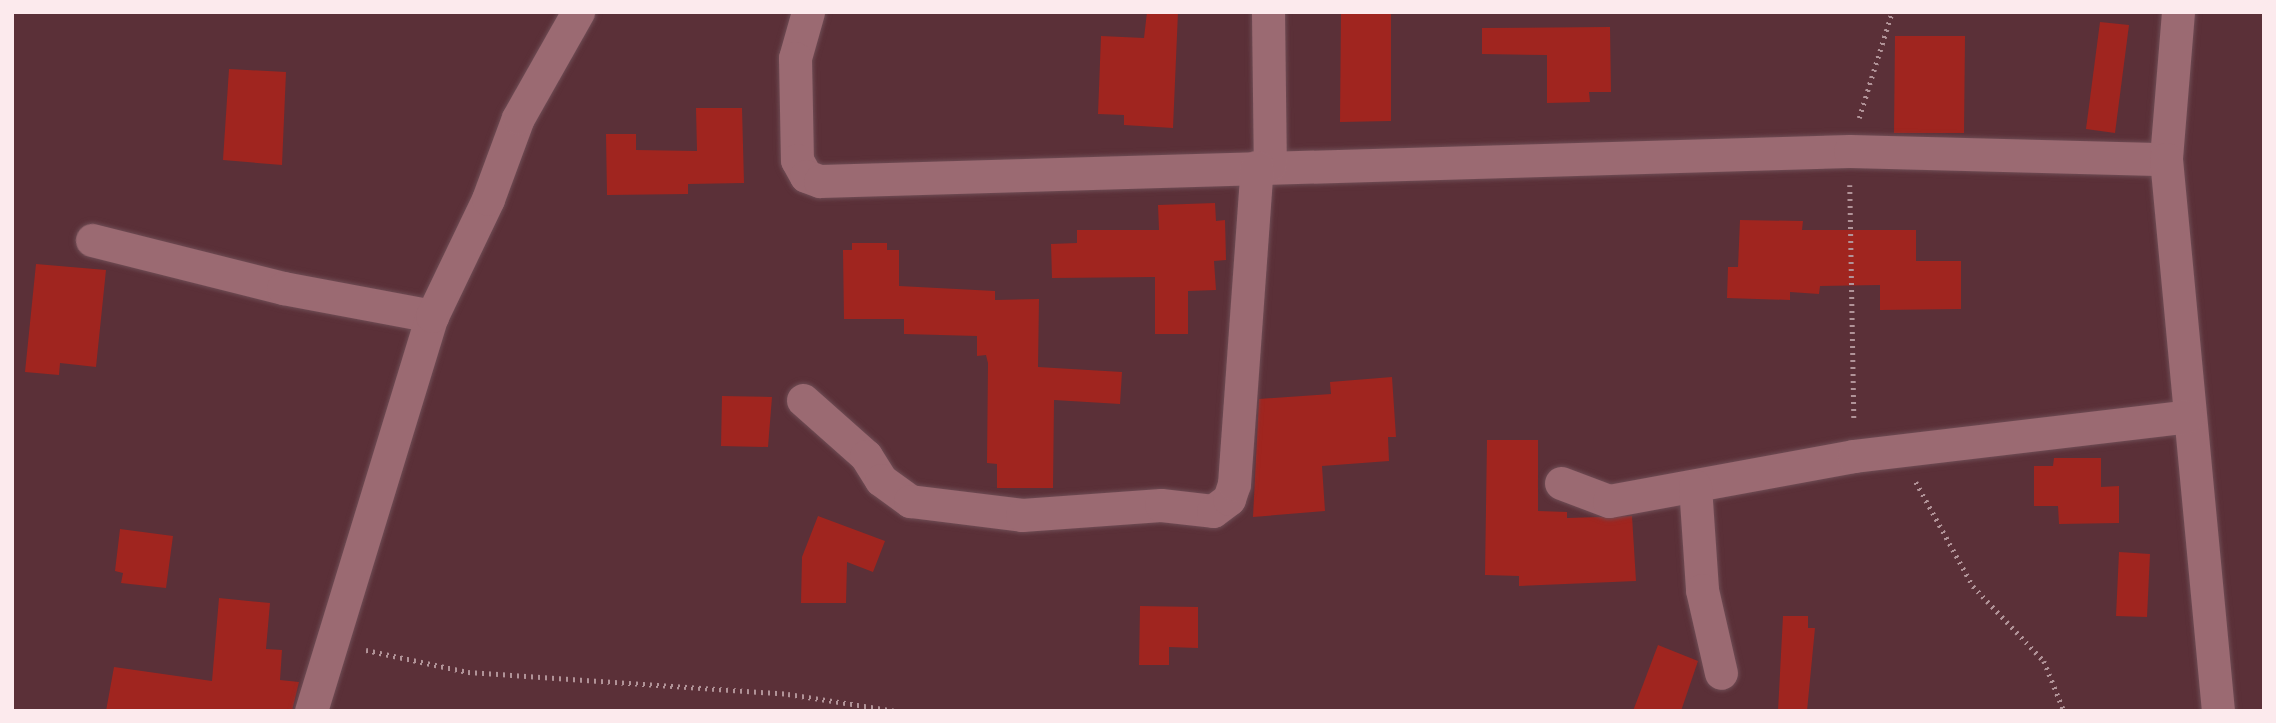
<!DOCTYPE html>
<html>
<head>
<meta charset="utf-8">
<style>
	body { margin:0 }
	#map { position:relative; width:2276px; height:723px; overflow:hidden; background:#5b3038; font-family:Manrope,sans-serif }
	div>[style] { position:absolute }
	.building>* { inset:0; background:#a0251f }
	.path>* { height:4.5px; margin-top:-2.25px; transform-origin:0; background:repeating-linear-gradient(90deg,#b19398 0 2px,transparent 0 7px) }
	.roads { filter:drop-shadow(0 0 2px #6f4d55) drop-shadow(0 0 2px #6f4d55) }
	.street>* { height:33px; margin:-16.5px; padding:0 16.5px; transform-origin:16.5px; border-radius:16.5px; background:#9b6a72 }
	span { translate:-50% -50%; white-space:nowrap; text-align:center; line-height:1.15; -webkit-text-stroke:5px #331f22; paint-order:stroke }
	.frame { position:absolute; inset:0; border:14px solid #fceaed; pointer-events:none }
</style>
</head>
<body>
<div id="map">
	<div class="building">
		<div style="clip-path:polygon(1147px 12px,1178px 12px,1173px 128px,1124px 125px,1124px 115px,1098px 114px,1101px 36px,1144px 38px)"></div>
		<div style="clip-path:polygon(1341px 12px,1391px 12px,1391px 121px,1340px 122px)"></div>
		<div style="clip-path:polygon(2100px 22px,2129px 25px,2115px 133px,2086px 129px)"></div>
		<div style="clip-path:polygon(1610px 27px,1611px 92px,1589px 92px,1590px 102px,1547px 103px,1547px 55px,1482px 54px,1482px 28px)"></div>
		<div style="clip-path:polygon(1895px 36px,1965px 36px,1964px 133px,1894px 133px)"></div>
		<div style="clip-path:polygon(229px 69px,286px 72px,282px 165px,223px 160px)"></div>
		<div style="clip-path:polygon(696px 108px,742px 108px,744px 183px,688px 184px,688px 194px,607px 195px,606px 134px,636px 134px,636px 150px,697px 151px)"></div>
		<div style="clip-path:polygon(1215px 203px,1216px 221px,1225px 220px,1226px 260px,1214px 261px,1216px 290px,1188px 291px,1188px 334px,1155px 334px,1155px 277px,1052px 278px,1051px 244px,1077px 243px,1077px 230px,1159px 230px,1158px 205px)"></div>
		<div style="clip-path:polygon(1740px 220px,1803px 221px,1802px 230px,1916px 230px,1916px 261px,1961px 261px,1961px 309px,1880px 310px,1880px 285px,1820px 286px,1819px 294px,1790px 292px,1790px 300px,1727px 298px,1728px 267px,1738px 267px)"></div>
		<div style="clip-path:polygon(852px 243px,887px 243px,887px 250px,899px 250px,899px 286px,995px 291px,995px 300px,1039px 299px,1038px 367px,1122px 372px,1120px 404px,1054px 400px,1053px 488px,997px 488px,997px 464px,987px 463px,988px 363px,986px 355px,977px 356px,977px 336px,904px 334px,904px 319px,844px 319px,843px 250px,852px 250px)"></div>
		<div style="clip-path:polygon(36px 264px,106px 270px,96px 367px,60px 363px,59px 375px,25px 372px)"></div>
		<div style="clip-path:polygon(1392px 377px,1396px 437px,1388px 437px,1389px 461px,1322px 466px,1325px 511px,1253px 517px,1259px 399px,1331px 394px,1330px 382px)"></div>
		<div style="clip-path:polygon(722px 396px,772px 397px,768px 447px,721px 446px)"></div>
		<div style="clip-path:polygon(1487px 440px,1538px 440px,1538px 511px,1567px 512px,1567px 518px,1632px 516px,1636px 581px,1519px 586px,1519px 576px,1485px 575px)"></div>
		<div style="clip-path:polygon(2054px 458px,2101px 458px,2101px 487px,2119px 486px,2119px 523px,2059px 524px,2058px 506px,2034px 506px,2034px 466px,2053px 466px)"></div>
		<div style="clip-path:polygon(818px 516px,885px 541px,873px 572px,847px 562px,846px 603px,801px 603px,802px 557px)"></div>
		<div style="clip-path:polygon(120px 529px,173px 536px,166px 588px,121px 583px,123px 573px,115px 571px)"></div>
		<div style="clip-path:polygon(2119px 552px,2150px 554px,2147px 617px,2116px 616px)"></div>
		<div style="clip-path:polygon(219px 598px,270px 603px,266px 649px,282px 650px,280px 680px,299px 682px,292px 711px,106px 711px,114px 667px,212px 681px)"></div>
		<div style="clip-path:polygon(1140px 606px,1198px 607px,1198px 648px,1169px 647px,1169px 665px,1139px 665px)"></div>
		<div style="clip-path:polygon(1783px 616px,1808px 616px,1808px 628px,1815px 628px,1807px 711px,1778px 711px)"></div>
		<div style="clip-path:polygon(1658px 645px,1698px 661px,1681px 711px,1633px 711px)"></div>
	</div>
	<div class="path">
		<div style="left:1859px;top:118px;width:111px;rotate:-72.7deg"></div>
		<div style="left:1850px;top:185px;width:236px;rotate:89deg"></div>
		<div style="left:1916px;top:482px;width:119px;rotate:61.3deg"></div>
		<div style="left:1973px;top:586px;width:103px;rotate:46.6deg"></div>
		<div style="left:2044px;top:661px;width:54px;rotate:68.2deg"></div>
		<div style="left:366px;top:650px;width:104px;rotate:12.2deg"></div>
		<div style="left:468px;top:672px;width:321px;rotate:3.9deg"></div>
		<div style="left:788px;top:694px;width:109px;rotate:8.9deg"></div>
	</div>
	<div class="roads">
		<div class="street">
			<div style="left:808px;top:12px;width:48px;rotate:105.8deg"></div>
			<div style="left:795px;top:58px;width:102px;rotate:88.9deg"></div>
			<div style="left:797px;top:160px;width:18px;rotate:61deg"></div>
			<div style="left:806px;top:176px;width:15px;rotate:20deg"></div>
			<div style="left:820px;top:181px;width:1030px;rotate:-1.67deg"></div>
			<div style="left:1850px;top:151px;width:316px;rotate:1.5deg"></div>
			<div style="left:1268px;top:12px;width:153px;rotate:89.3deg"></div>
			<div style="left:2178px;top:12px;width:147px;rotate:94.7deg"></div>
			<div style="left:2166px;top:159px;width:554px;rotate:84.62deg"></div>
			<div style="left:92px;top:240px;width:197px;rotate:14.1deg"></div>
			<div style="left:283px;top:288px;width:152px;rotate:10.6deg"></div>
			<div style="left:803px;top:400px;width:84px;rotate:41.6deg"></div>
			<div style="left:866px;top:456px;width:28px;rotate:58deg"></div>
			<div style="left:881px;top:480px;width:36px;rotate:36deg"></div>
			<div style="left:910px;top:501px;width:113px;rotate:7.1deg"></div>
			<div style="left:1022px;top:515px;width:139px;rotate:-4.1deg"></div>
			<div style="left:1161px;top:505px;width:52px;rotate:6.6deg"></div>
			<div style="left:1213px;top:511px;width:20px;rotate:-37deg"></div>
			<div style="left:1229px;top:499px;width:16px;rotate:-72deg"></div>
			<div style="left:1234px;top:484px;width:318px;rotate:-85.9deg"></div>
			<div style="left:1561px;top:483px;width:51px;rotate:20.6deg"></div>
			<div style="left:1609px;top:501px;width:249px;rotate:-10.4deg"></div>
			<div style="left:1854px;top:456px;width:336px;rotate:-6.8deg"></div>
			<div style="left:1695px;top:486px;width:104px;rotate:86.1deg"></div>
			<div style="left:1702px;top:590px;width:85px;rotate:77.1deg"></div>
			<div style="left:311px;top:711px;width:413px;rotate:-73deg"></div>
			<div style="left:432px;top:316px;width:130px;rotate:-64.4deg"></div>
			<div style="left:488px;top:199px;width:86px;rotate:-69.7deg"></div>
			<div style="left:518px;top:118px;width:122px;rotate:-60.5deg"></div>
		</div>
	</div>
	<div class="frame"></div>
</div>
</body>
</html>
